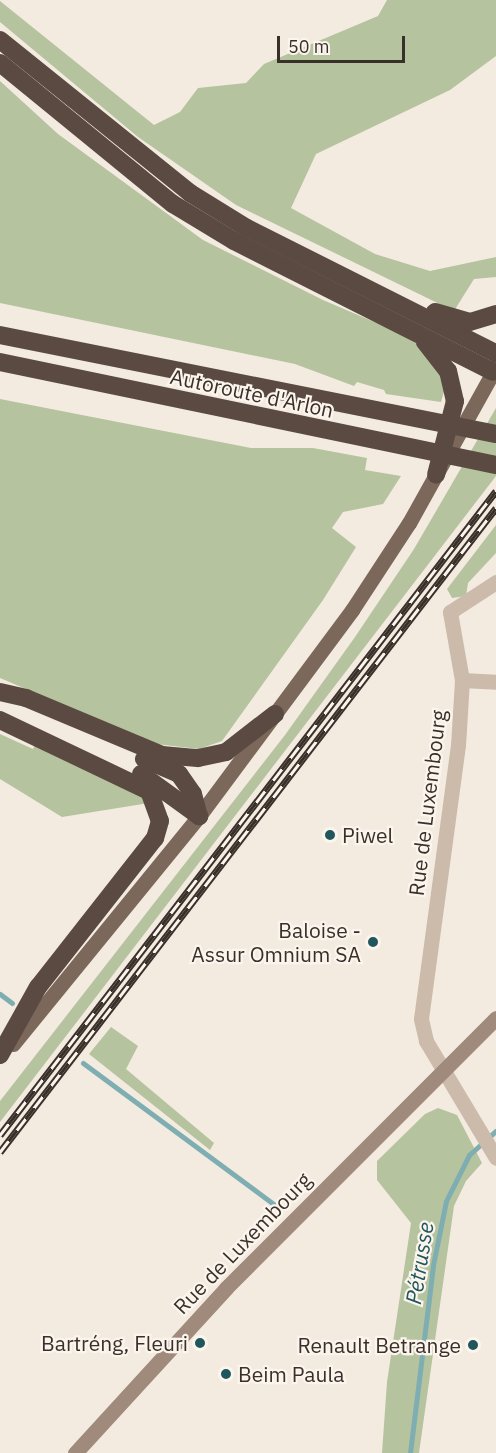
<!DOCTYPE html>
<html>
<head>
<meta charset="utf-8">
<style>
	body { margin:0 }
	#map { position:relative; width:496px; height:1453px; overflow:hidden; background:#f3ebe0; font-family:"IBM Plex Sans",sans-serif }
	div>[style] { position:absolute }
	.green>* { inset:0; background:#b6c39f }
	.stream>* { height:5px; margin:-2.5px; padding:0 2.5px; transform-origin:2.5px; border-radius:2.5px; background:#7eaeb1 }
	.minor>* { height:15px; margin:-7.5px; padding:0 7.5px; transform-origin:7.5px; border-radius:7.5px; background:#ccbbab }
	.secondary>* { height:15px; margin:-7.5px; padding:0 7.5px; transform-origin:7.5px; border-radius:7.5px; background:#a08a7c }
	.primary>* { height:15px; margin:-7.5px; padding:0 7.5px; transform-origin:7.5px; border-radius:7.5px; background:#7c675b }
	.motorway>* { height:18px; margin:-9px; padding:0 9px; transform-origin:9px; border-radius:9px; background:#5b4a41 }
	.rail>* { height:7px; margin-top:-3.5px; transform-origin:0; background:repeating-linear-gradient(90deg,#fbf5ed 0 14px,#3a302a 0 28px); box-sizing:border-box; border-block:2px solid #3a302a }
	.dots>* { width:16px; height:16px; translate:-50% -50%; box-sizing:border-box; border:3px solid #fbf5ed; border-radius:50% }
	span { translate:-50% -50%; white-space:nowrap; text-align:center; line-height:1.15; -webkit-text-stroke:4.5px #fbf5ed; paint-order:stroke }
	.street-label { font-size:21px; color:#3a302a }
	.poi-label { font-size:21px; color:#3a302a }
	.left { translate:0 -50%; text-align:left }
	.right { translate:-100% -50%; text-align:right }
	.water-label { font-size:22px; color:#1f575c; font-style:italic }
	.scale { position:absolute; left:277px; top:36px; width:128px; height:27px; box-sizing:border-box; border:3px solid #3a302a; border-top:0; padding-left:8px; font-size:18px; line-height:21px; white-space:nowrap; color:#3a302a; -webkit-text-stroke:4px #fbf5ed; paint-order:stroke }
</style>
</head>
<body>
<div id="map">
	<div class="green">
		<div style="clip-path:polygon(387px 0,496px 0,496px 56px,450px 90px,316px 154px,291px 208px,375px 254px,430px 271px,496px 257px,496px 277px,474px 279px,454px 311px,236px 205px,138px 137px,0 22px,0 1px,154px 125px,180px 112px,198px 88px,246px 83px,264px 64px,378px 16px)"></div>
		<div style="clip-path:polygon(0 81px,58px 134px,203px 240px,323px 300px,407px 336px,425px 350px,442px 373px,445px 388px,441px 402px,386px 394px,384px 390px,357px 382px,354px 386px,295px 364px,0 303px)"></div>
		<div style="clip-path:polygon(0 399px,251px 448px,313px 448px,367px 458px,365px 470px,401px 476px,383px 504px,343px 512px,332px 528px,356px 547px,323px 600px,222px 741px,199px 749px,156px 744px,0 678px)"></div>
		<div style="clip-path:polygon(496px 408px,496px 476px,0 1122px,0 1101px,285px 735px,355px 637px,414px 549px)"></div>
		<div style="clip-path:polygon(496px 525px,496px 553px,468px 583px,466px 596px,452px 598px,447px 589px)"></div>
		<div style="clip-path:polygon(0 734px,33px 749px,35px 744px,137px 789px,149px 803px,62px 817px,0 779px)"></div>
		<div style="clip-path:polygon(111px 1027px,138px 1046px,126px 1069px,214px 1143px,210px 1150px,89px 1054px)"></div>
		<div style="clip-path:polygon(438px 1108px,457px 1115px,482px 1163px,466px 1181px,454px 1206px,419px 1453px,382px 1453px,387px 1382px,411px 1223px,377px 1180px,377px 1161px,425px 1114px)"></div>
	</div>
	<div class="stream">
		<div style="left:0;top:994px;width:15px;rotate:37deg"></div>
		<div style="left:83px;top:1063px;width:239px;rotate:36.5deg"></div>
		<div style="left:410px;top:1453px;width:189px;rotate:-83deg"></div>
		<div style="left:433px;top:1265px;width:65px;rotate:-78.5deg"></div>
		<div style="left:446px;top:1201px;width:51px;rotate:-63.4deg"></div>
		<div style="left:469px;top:1155px;width:36px;rotate:-42deg"></div>
	</div>
	<div class="minor">
		<div style="left:496px;top:582px;width:55px;rotate:146.9deg"></div>
		<div style="left:450px;top:612px;width:69px;rotate:80deg"></div>
		<div style="left:462px;top:680px;width:65px;rotate:93.5deg"></div>
		<div style="left:458px;top:745px;width:276px;rotate:97.7deg"></div>
		<div style="left:421px;top:1019px;width:23px;rotate:77deg"></div>
		<div style="left:426px;top:1041px;width:136px;rotate:59.1deg"></div>
		<div style="left:462px;top:680px;width:34px;rotate:3deg"></div>
	</div>
	<div class="secondary">
		<div style="left:75px;top:1453px;width:224px;rotate:-47.5deg"></div>
		<div style="left:226px;top:1288px;width:382px;rotate:-45deg"></div>
	</div>
	<div class="primary">
		<div style="left:13px;top:1044px;width:294px;rotate:-50.8deg"></div>
		<div style="left:199px;top:816px;width:257px;rotate:-53.4deg"></div>
		<div style="left:352px;top:610px;width:104px;rotate:-56.8deg"></div>
		<div style="left:409px;top:523px;width:179px;rotate:-60.9deg"></div>
	</div>
	<div class="motorway">
		<div style="left:0;top:40px;width:244px;rotate:38.8deg"></div>
		<div style="left:190px;top:193px;width:67px;rotate:31.6deg"></div>
		<div style="left:247px;top:228px;width:279px;rotate:26.7deg"></div>
		<div style="left:0;top:63px;width:223px;rotate:39.2deg"></div>
		<div style="left:173px;top:204px;width:71px;rotate:31.2deg"></div>
		<div style="left:234px;top:241px;width:290px;rotate:26.8deg"></div>
		<div style="left:435px;top:312px;width:36px;rotate:16deg"></div>
		<div style="left:470px;top:322px;width:27px;rotate:-17deg"></div>
		<div style="left:0;top:335px;width:506px;rotate:11.29deg"></div>
		<div style="left:425px;top:342px;width:37px;rotate:52deg"></div>
		<div style="left:448px;top:371px;width:31px;rotate:77deg"></div>
		<div style="left:455px;top:401px;width:76px;rotate:104.4deg"></div>
		<div style="left:0;top:362px;width:507px;rotate:11.73deg"></div>
		<div style="left:0;top:692px;width:27px;rotate:13deg"></div>
		<div style="left:26px;top:698px;width:147px;rotate:22.7deg"></div>
		<div style="left:162px;top:755px;width:36px;rotate:5deg"></div>
		<div style="left:198px;top:758px;width:29px;rotate:-12deg"></div>
		<div style="left:226px;top:752px;width:62px;rotate:-37.8deg"></div>
		<div style="left:0;top:720px;width:165px;rotate:25.5deg"></div>
		<div style="left:149px;top:791px;width:32px;rotate:70deg"></div>
		<div style="left:160px;top:821px;width:18px;rotate:106deg"></div>
		<div style="left:155px;top:838px;width:189px;rotate:128.1deg"></div>
		<div style="left:38px;top:987px;width:78px;rotate:119.2deg"></div>
		<div style="left:144px;top:759px;width:38px;rotate:23deg"></div>
		<div style="left:179px;top:774px;width:24px;rotate:55deg"></div>
		<div style="left:193px;top:794px;width:23px;rotate:75deg"></div>
		<div style="left:141px;top:774px;width:72px;rotate:35.9deg"></div>
	</div>
	<div class="rail">
		<div style="left:0;top:1135px;width:813px;rotate:-52.4deg"></div>
		<div style="left:0;top:1152px;width:813px;rotate:-52.4deg"></div>
	</div>
	<div class="dots">
		<div style="left:330px;top:835px;background:#1f575c"></div>
		<div style="left:373px;top:942px;background:#1f575c"></div>
		<div style="left:200px;top:1343px;background:#1f575c"></div>
		<div style="left:473px;top:1345px;background:#1f575c"></div>
		<div style="left:226px;top:1374px;background:#1f575c"></div>
	</div>
	<div class="street-label">
		<span style="left:252px;top:393px;rotate:12deg">Autoroute d'Arlon</span>
		<span style="left:427px;top:803px;rotate:-83deg">Rue de Luxembourg</span>
		<span style="left:242px;top:1243px;rotate:-46deg">Rue de Luxembourg</span>
	</div>
	<div class="poi-label">
		<span class="left" style="left:342px;top:835px">Piwel</span>
		<span class="right" style="left:361px;top:942px">Baloise -<br>Assur Omnium SA</span>
		<span class="right" style="left:188px;top:1343px">Bartréng, Fleuri</span>
		<span class="right" style="left:461px;top:1345px">Renault Betrange</span>
		<span class="left" style="left:238px;top:1374px">Beim Paula</span>
	</div>
	<div class="water-label">
		<span style="left:419px;top:1263px;rotate:-81deg">Pétrusse</span>
	</div>
	<div class="scale">50 m</div>
</div>
</body>
</html>
